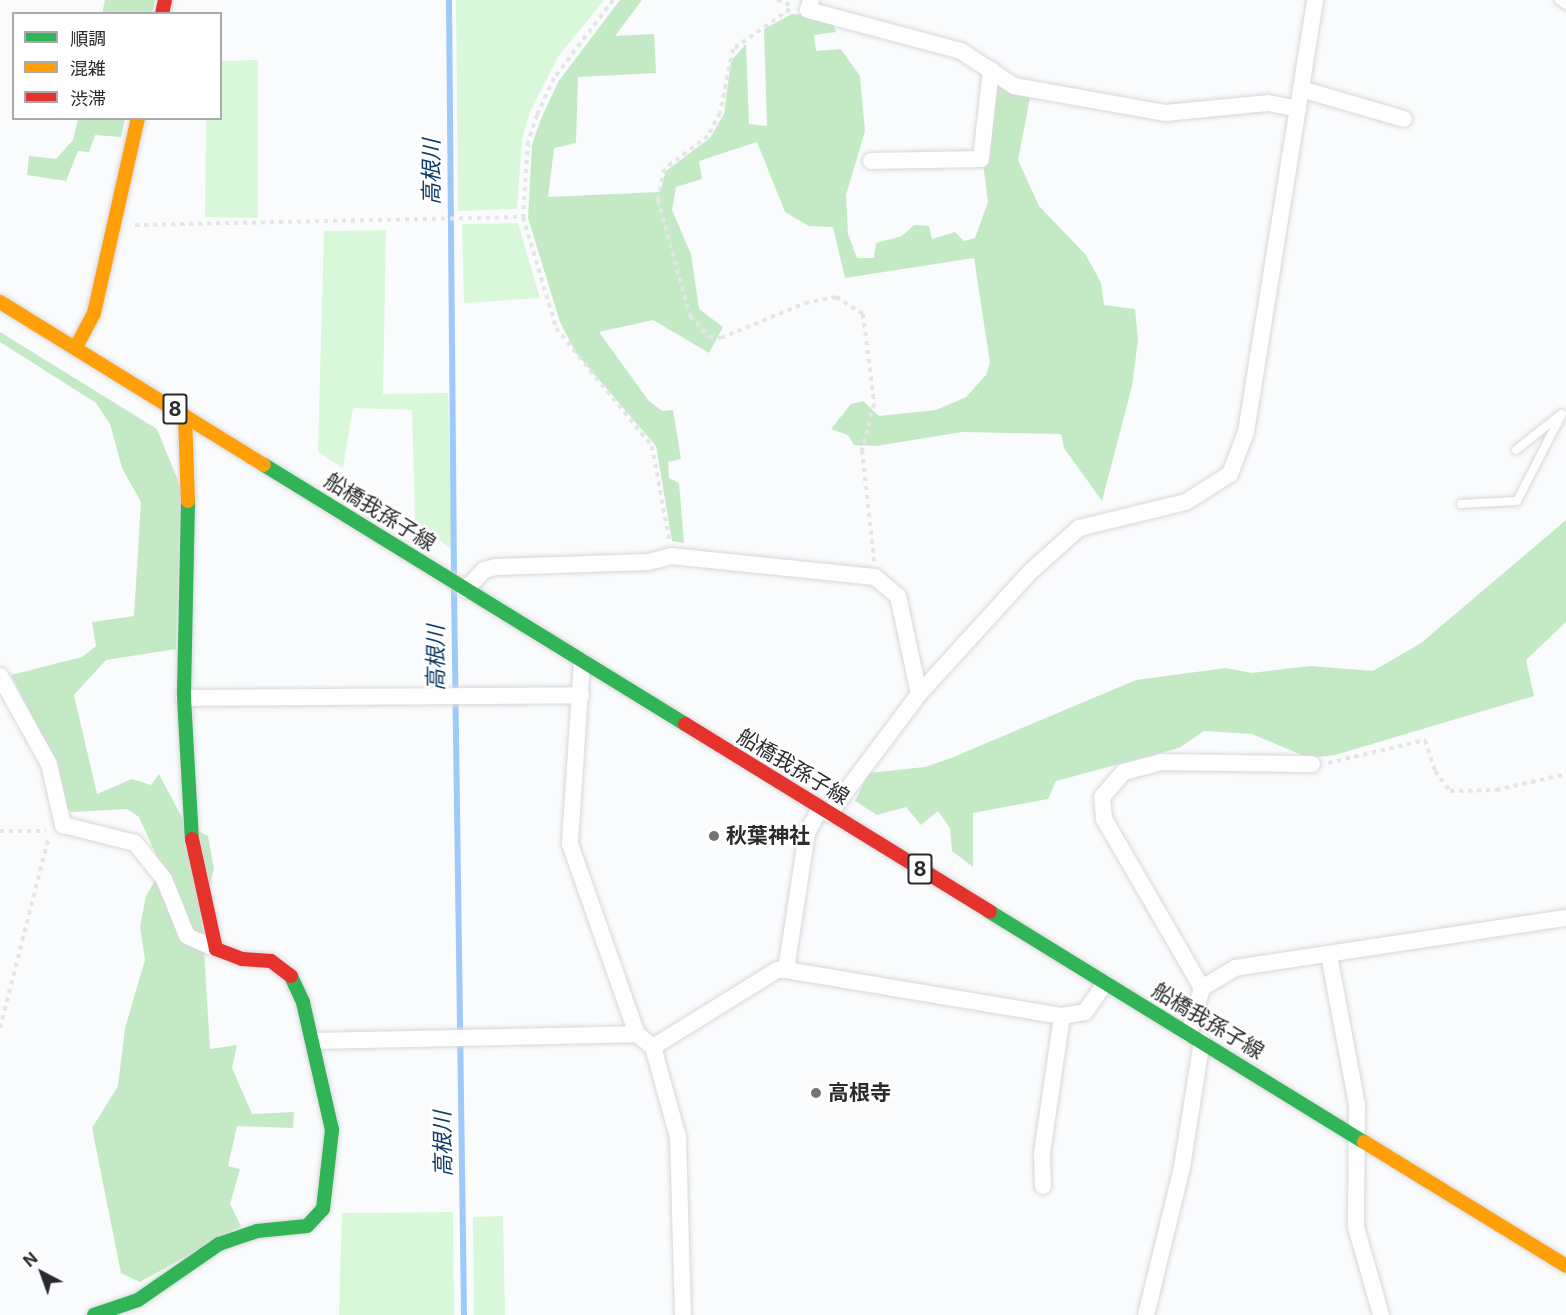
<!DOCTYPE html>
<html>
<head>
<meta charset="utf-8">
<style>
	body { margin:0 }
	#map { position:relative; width:1566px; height:1315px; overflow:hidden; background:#fafbfc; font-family:Inter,"Noto Sans JP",sans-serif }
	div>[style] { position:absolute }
	.green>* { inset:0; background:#d9f8d9 }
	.forest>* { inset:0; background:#c3eac4 }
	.stream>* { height:6px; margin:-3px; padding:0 3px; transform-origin:3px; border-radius:3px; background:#9ecafb }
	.path>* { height:4px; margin-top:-2px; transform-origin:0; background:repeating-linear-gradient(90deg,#e5e5e6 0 4.5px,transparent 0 9px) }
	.roads { filter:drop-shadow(0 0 2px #d7d8da) drop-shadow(0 0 2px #d7d8da) }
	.lane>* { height:8px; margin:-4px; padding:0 4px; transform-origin:4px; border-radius:4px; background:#fefeff }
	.street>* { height:16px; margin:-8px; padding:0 8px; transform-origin:8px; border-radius:8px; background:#fefeff }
	.fast>* { height:14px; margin:-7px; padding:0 7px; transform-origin:7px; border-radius:7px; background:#30b455 }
	.slow>* { height:14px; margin:-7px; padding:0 7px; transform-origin:7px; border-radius:7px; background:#ff9f0a }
	.jam>* { height:14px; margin:-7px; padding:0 7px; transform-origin:7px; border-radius:7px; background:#e5322d }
	.dots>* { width:16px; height:16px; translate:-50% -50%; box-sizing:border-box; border:3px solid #fff; border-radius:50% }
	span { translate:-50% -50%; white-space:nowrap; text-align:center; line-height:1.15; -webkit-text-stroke:5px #fff; paint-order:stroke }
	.shield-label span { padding:2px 4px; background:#fff; border:2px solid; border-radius:4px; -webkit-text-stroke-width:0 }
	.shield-label { font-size:20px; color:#2a2b2e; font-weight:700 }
	.street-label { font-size:21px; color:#2a2b2e }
	.poi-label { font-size:21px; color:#2a2b2e; font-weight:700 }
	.left { translate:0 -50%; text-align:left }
	.water-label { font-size:22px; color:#0e3b67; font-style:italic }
	.legend { position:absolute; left:12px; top:12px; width:210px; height:108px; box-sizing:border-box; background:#fff; border:2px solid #aaaaab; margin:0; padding:8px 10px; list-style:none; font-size:18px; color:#2a2b2e }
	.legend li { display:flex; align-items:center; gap:12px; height:30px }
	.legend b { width:30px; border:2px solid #aaaaab }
	.north { position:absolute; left:12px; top:1243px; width:60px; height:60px; -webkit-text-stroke:4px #fff; paint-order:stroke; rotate:319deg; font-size:16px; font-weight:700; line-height:24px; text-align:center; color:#2a2b2e }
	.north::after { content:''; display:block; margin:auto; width:21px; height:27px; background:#2a2b2e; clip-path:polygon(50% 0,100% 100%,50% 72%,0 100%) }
</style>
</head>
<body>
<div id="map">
	<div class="green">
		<div style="clip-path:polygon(456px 0,604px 0,558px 57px,530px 112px,522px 139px,517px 209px,458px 211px)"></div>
		<div style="clip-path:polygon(258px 60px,258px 218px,205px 217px,206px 119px,220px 118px,221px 61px)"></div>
		<div style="clip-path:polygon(518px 223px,540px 298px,464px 303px,462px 224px)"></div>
		<div style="clip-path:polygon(386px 230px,383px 394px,448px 393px,452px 550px,415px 521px,412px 410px,353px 408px,343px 468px,318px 452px,324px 231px)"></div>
		<div style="clip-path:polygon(453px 1212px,454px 1315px,339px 1315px,342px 1213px)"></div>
		<div style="clip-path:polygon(503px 1216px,505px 1315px,474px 1315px,473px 1217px)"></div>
	</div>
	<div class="forest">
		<div style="clip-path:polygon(105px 0,155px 0,152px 13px,102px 14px)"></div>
		<div style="clip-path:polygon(620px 0,642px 0,615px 36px,654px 34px,656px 73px,578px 77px,576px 143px,554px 148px,548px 197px,660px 192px,666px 171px,710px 138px,724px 114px,731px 61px,746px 44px,749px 124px,767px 126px,764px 29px,792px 14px,806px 15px,831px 19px,836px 32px,814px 35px,816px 51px,841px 49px,860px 76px,865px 131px,846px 195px,848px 234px,857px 258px,874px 258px,876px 243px,902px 236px,914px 225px,929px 226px,932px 239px,955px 232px,964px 241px,975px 238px,988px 202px,983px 163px,996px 81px,1031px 93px,1018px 160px,1039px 206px,1086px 255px,1101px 283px,1104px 305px,1135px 309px,1138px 340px,1132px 386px,1102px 501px,1064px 448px,1061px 434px,962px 432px,876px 446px,854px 445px,848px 435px,831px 429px,851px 404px,863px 401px,879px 416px,936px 410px,966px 397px,986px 375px,990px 363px,974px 258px,845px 278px,833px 227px,809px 226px,785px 212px,757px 142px,699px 161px,702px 179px,676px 187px,672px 210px,691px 254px,699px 309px,723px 327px,709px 353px,653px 320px,599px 332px,648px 400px,662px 411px,673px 410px,681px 459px,668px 462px,669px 478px,679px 483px,684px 543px,672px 541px,656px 446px,576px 353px,560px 322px,528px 218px,532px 144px,541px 119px,558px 82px)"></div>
		<div style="clip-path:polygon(78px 119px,125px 119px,121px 137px,95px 135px,89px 152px,78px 151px,66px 181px,27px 175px,29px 156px,56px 159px,73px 140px)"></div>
		<div style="clip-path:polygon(0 332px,157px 429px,181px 488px,176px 649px,106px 660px,74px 695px,97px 794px,132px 779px,151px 785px,159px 774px,186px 825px,208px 836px,214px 869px,202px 916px,210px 1049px,237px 1045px,232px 1068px,252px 1114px,294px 1112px,293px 1128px,237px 1126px,228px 1166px,240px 1169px,230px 1204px,241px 1226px,140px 1282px,121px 1273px,92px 1128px,118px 1086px,125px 1028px,145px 960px,140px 927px,146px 896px,162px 868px,139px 817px,127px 809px,71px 812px,65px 806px,55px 761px,11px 675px,82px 657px,96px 646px,92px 622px,134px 616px,141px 502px,122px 468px,110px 424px,96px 403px,0 342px)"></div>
		<div style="clip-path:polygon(1566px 520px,1566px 622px,1526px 660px,1534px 696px,1335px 755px,1309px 758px,1252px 734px,1204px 731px,1179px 748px,1056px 781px,1048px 799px,973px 813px,973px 867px,952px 851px,950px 828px,938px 811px,921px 825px,906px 807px,877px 815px,855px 801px,869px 773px,925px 767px,951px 758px,1136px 680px,1226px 668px,1252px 673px,1310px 666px,1373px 671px,1421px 643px)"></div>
	</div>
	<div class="stream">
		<div style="left:449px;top:0;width:572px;rotate:89.5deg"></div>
		<div style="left:454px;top:589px;width:726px;rotate:89.21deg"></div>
	</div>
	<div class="path">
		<div style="left:613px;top:0;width:98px;rotate:127.1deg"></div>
		<div style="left:554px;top:78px;width:41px;rotate:114.7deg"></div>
		<div style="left:537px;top:115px;width:28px;rotate:108deg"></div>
		<div style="left:528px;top:142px;width:75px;rotate:93.8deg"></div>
		<div style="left:523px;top:217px;width:116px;rotate:73.4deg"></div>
		<div style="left:556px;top:328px;width:152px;rotate:50.9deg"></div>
		<div style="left:652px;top:446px;width:96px;rotate:79.7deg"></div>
		<div style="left:777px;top:0;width:17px;rotate:21deg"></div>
		<div style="left:790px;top:9px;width:70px;rotate:144.9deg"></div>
		<div style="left:733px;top:49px;width:65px;rotate:101.5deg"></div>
		<div style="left:720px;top:113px;width:26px;rotate:118deg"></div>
		<div style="left:708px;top:136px;width:55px;rotate:143.1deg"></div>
		<div style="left:664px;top:169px;width:32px;rotate:101deg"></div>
		<div style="left:658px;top:200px;width:120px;rotate:74.6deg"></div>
		<div style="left:690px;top:316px;width:28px;rotate:48deg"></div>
		<div style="left:709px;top:337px;width:12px;rotate:5deg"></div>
		<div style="left:721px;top:338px;width:91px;rotate:-22.6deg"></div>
		<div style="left:805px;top:303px;width:32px;rotate:-11deg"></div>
		<div style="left:836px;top:297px;width:32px;rotate:32deg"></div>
		<div style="left:863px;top:314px;width:91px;rotate:83deg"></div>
		<div style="left:874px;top:404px;width:48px;rotate:104.6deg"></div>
		<div style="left:862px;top:450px;width:112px;rotate:83.8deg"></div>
		<div style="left:135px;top:225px;width:388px;rotate:-1.2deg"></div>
		<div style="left:1328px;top:763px;width:100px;rotate:-13.3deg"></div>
		<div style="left:1425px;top:740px;width:33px;rotate:72deg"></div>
		<div style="left:1435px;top:771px;width:25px;rotate:53deg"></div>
		<div style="left:1450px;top:791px;width:46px;rotate:-1.2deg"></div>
		<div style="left:1496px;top:790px;width:72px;rotate:-12.9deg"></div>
		<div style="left:0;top:831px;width:46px"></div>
		<div style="left:0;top:1028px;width:198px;rotate:-75.7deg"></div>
	</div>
	<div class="roads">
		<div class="lane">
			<div style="left:1559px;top:0;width:9px;rotate:36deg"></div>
			<div style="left:1516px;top:450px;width:56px;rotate:-38.5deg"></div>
			<div style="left:1461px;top:504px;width:56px;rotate:-3.1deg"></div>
			<div style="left:1517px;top:501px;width:98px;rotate:-62.7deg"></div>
		</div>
		<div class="street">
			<div style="left:811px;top:0;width:10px;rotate:107deg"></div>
			<div style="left:808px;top:10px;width:158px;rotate:15deg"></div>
			<div style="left:961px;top:51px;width:64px;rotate:33.4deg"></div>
			<div style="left:1014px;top:86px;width:153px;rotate:10.1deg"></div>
			<div style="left:1165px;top:113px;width:103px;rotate:-5.5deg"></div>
			<div style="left:1268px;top:103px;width:31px;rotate:11deg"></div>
			<div style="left:1301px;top:89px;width:107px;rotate:16.2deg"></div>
			<div style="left:871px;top:161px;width:110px;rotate:-1deg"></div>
			<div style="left:981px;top:159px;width:90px;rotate:-83.6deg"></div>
			<div style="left:465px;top:590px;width:28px;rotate:-46deg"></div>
			<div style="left:484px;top:570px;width:12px;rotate:-14deg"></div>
			<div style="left:496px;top:567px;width:153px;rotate:-1.9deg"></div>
			<div style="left:649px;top:562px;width:23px;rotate:-15deg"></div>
			<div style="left:671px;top:556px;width:205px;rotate:5.9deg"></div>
			<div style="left:875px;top:577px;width:30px;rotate:40deg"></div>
			<div style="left:898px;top:596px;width:100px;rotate:77.9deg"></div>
			<div style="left:582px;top:661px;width:183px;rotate:93.8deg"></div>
			<div style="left:570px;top:844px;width:201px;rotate:70.6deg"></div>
			<div style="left:0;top:676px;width:101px;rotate:60.9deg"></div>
			<div style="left:49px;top:764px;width:63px;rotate:77.1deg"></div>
			<div style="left:63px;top:825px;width:74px;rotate:14deg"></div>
			<div style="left:135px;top:843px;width:46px;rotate:51.1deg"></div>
			<div style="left:164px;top:879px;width:61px;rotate:68deg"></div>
			<div style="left:187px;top:936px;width:32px;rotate:24deg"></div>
			<div style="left:184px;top:698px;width:397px;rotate:-0.4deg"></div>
			<div style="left:829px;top:814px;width:150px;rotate:-53.1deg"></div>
			<div style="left:919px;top:694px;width:165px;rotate:-47.7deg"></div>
			<div style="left:1030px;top:572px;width:66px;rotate:-41.9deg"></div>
			<div style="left:1079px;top:528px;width:110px;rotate:-13.7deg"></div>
			<div style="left:1186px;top:502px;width:52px;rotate:-32.5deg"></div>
			<div style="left:1230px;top:474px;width:45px;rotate:-69.1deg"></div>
			<div style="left:1246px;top:432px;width:437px;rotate:-80.9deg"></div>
			<div style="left:1329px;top:955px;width:152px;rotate:79.4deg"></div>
			<div style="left:1357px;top:1104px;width:123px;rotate:90.5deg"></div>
			<div style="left:1356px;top:1227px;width:91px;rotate:74.1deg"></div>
			<div style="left:786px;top:970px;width:280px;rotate:9.5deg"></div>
			<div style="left:1062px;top:1016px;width:23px;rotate:-10deg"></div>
			<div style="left:1085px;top:1012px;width:35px;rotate:-55deg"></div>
			<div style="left:1202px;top:988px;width:195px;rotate:-120.1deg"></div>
			<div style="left:1104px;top:819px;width:22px;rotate:-95deg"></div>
			<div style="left:1102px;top:797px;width:33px;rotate:-49deg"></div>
			<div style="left:1124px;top:772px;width:38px;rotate:-15deg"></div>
			<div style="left:1161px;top:762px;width:151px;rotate:0.8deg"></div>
			<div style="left:1189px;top:1034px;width:48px;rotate:-74.2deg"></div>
			<div style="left:1202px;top:988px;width:39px;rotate:-31deg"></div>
			<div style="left:1235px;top:968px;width:335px;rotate:-8.6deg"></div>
			<div style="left:313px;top:1041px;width:324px;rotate:-1.2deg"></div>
			<div style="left:637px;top:1034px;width:21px;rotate:39deg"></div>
			<div style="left:653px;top:1047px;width:146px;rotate:-31.8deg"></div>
			<div style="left:777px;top:970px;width:9px"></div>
			<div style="left:786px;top:970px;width:139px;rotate:-81.3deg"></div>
			<div style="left:807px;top:833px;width:27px;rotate:-62deg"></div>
			<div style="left:653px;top:1047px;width:93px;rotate:74.5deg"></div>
			<div style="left:678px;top:1137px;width:178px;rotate:88.4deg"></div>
			<div style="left:1043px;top:1186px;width:33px;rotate:-92deg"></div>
			<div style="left:1042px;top:1153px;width:138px;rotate:-81.7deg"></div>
			<div style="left:1146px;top:1315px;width:152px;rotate:-76.3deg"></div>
			<div style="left:1182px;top:1167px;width:128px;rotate:-81deg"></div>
		</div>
		<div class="fast">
			<div style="left:264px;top:465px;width:494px;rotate:31.6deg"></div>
			<div style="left:188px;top:501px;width:197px;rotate:91.2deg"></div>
			<div style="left:184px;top:698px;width:141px;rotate:86.8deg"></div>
			<div style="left:990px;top:912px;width:439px;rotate:31.6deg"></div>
			<div style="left:94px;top:1315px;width:46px;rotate:-18.8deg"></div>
			<div style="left:138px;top:1300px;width:98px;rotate:-34.7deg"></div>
			<div style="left:219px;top:1244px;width:40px;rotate:-18.9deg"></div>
			<div style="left:257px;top:1231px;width:50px;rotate:-5.7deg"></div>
			<div style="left:307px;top:1226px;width:23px;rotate:-47deg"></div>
			<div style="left:323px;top:1209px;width:80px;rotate:-83.5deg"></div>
			<div style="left:332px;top:1130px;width:131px;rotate:-102.8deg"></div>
			<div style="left:303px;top:1002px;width:29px;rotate:-115deg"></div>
		</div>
		<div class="slow">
			<div style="left:0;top:302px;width:310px;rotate:31.7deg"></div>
			<div style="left:76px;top:347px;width:38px;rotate:-62deg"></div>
			<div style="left:94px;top:313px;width:200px;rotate:-77.3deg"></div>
			<div style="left:185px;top:416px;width:85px;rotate:88deg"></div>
			<div style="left:1364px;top:1142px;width:237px;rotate:31.5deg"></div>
		</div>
		<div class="jam">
			<div style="left:162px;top:14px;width:14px;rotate:-78deg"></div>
			<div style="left:685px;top:724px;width:358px;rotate:31.6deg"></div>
			<div style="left:192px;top:839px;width:113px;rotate:77.7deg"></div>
			<div style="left:216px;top:949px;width:28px;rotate:21deg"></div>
			<div style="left:242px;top:959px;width:29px;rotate:4deg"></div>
			<div style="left:271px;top:961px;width:25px;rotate:37deg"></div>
		</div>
	</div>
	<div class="dots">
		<div style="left:714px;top:836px;background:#737476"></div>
		<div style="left:816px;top:1093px;background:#737476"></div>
	</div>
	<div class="shield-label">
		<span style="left:175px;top:409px">8</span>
		<span style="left:920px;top:869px">8</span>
	</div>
	<div class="street-label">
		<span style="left:380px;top:512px;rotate:32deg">船橋我孫子線</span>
		<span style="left:793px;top:767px;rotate:31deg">船橋我孫子線</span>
		<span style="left:1208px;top:1021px;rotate:31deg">船橋我孫子線</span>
	</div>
	<div class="poi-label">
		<span class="left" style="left:726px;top:836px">秋葉神社</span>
		<span class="left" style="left:828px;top:1093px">高根寺</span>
	</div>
	<div class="water-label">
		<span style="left:432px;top:172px;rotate:-90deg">高根川</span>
		<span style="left:436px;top:658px;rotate:-90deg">高根川</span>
		<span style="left:443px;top:1144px;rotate:-91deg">高根川</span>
	</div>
	<ul class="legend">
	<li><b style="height:8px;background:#30b455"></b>順調</li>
	<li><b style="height:8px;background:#ff9f0a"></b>混雑</li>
	<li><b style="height:8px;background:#e5322d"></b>渋滞</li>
	</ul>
	<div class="north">N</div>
</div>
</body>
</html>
